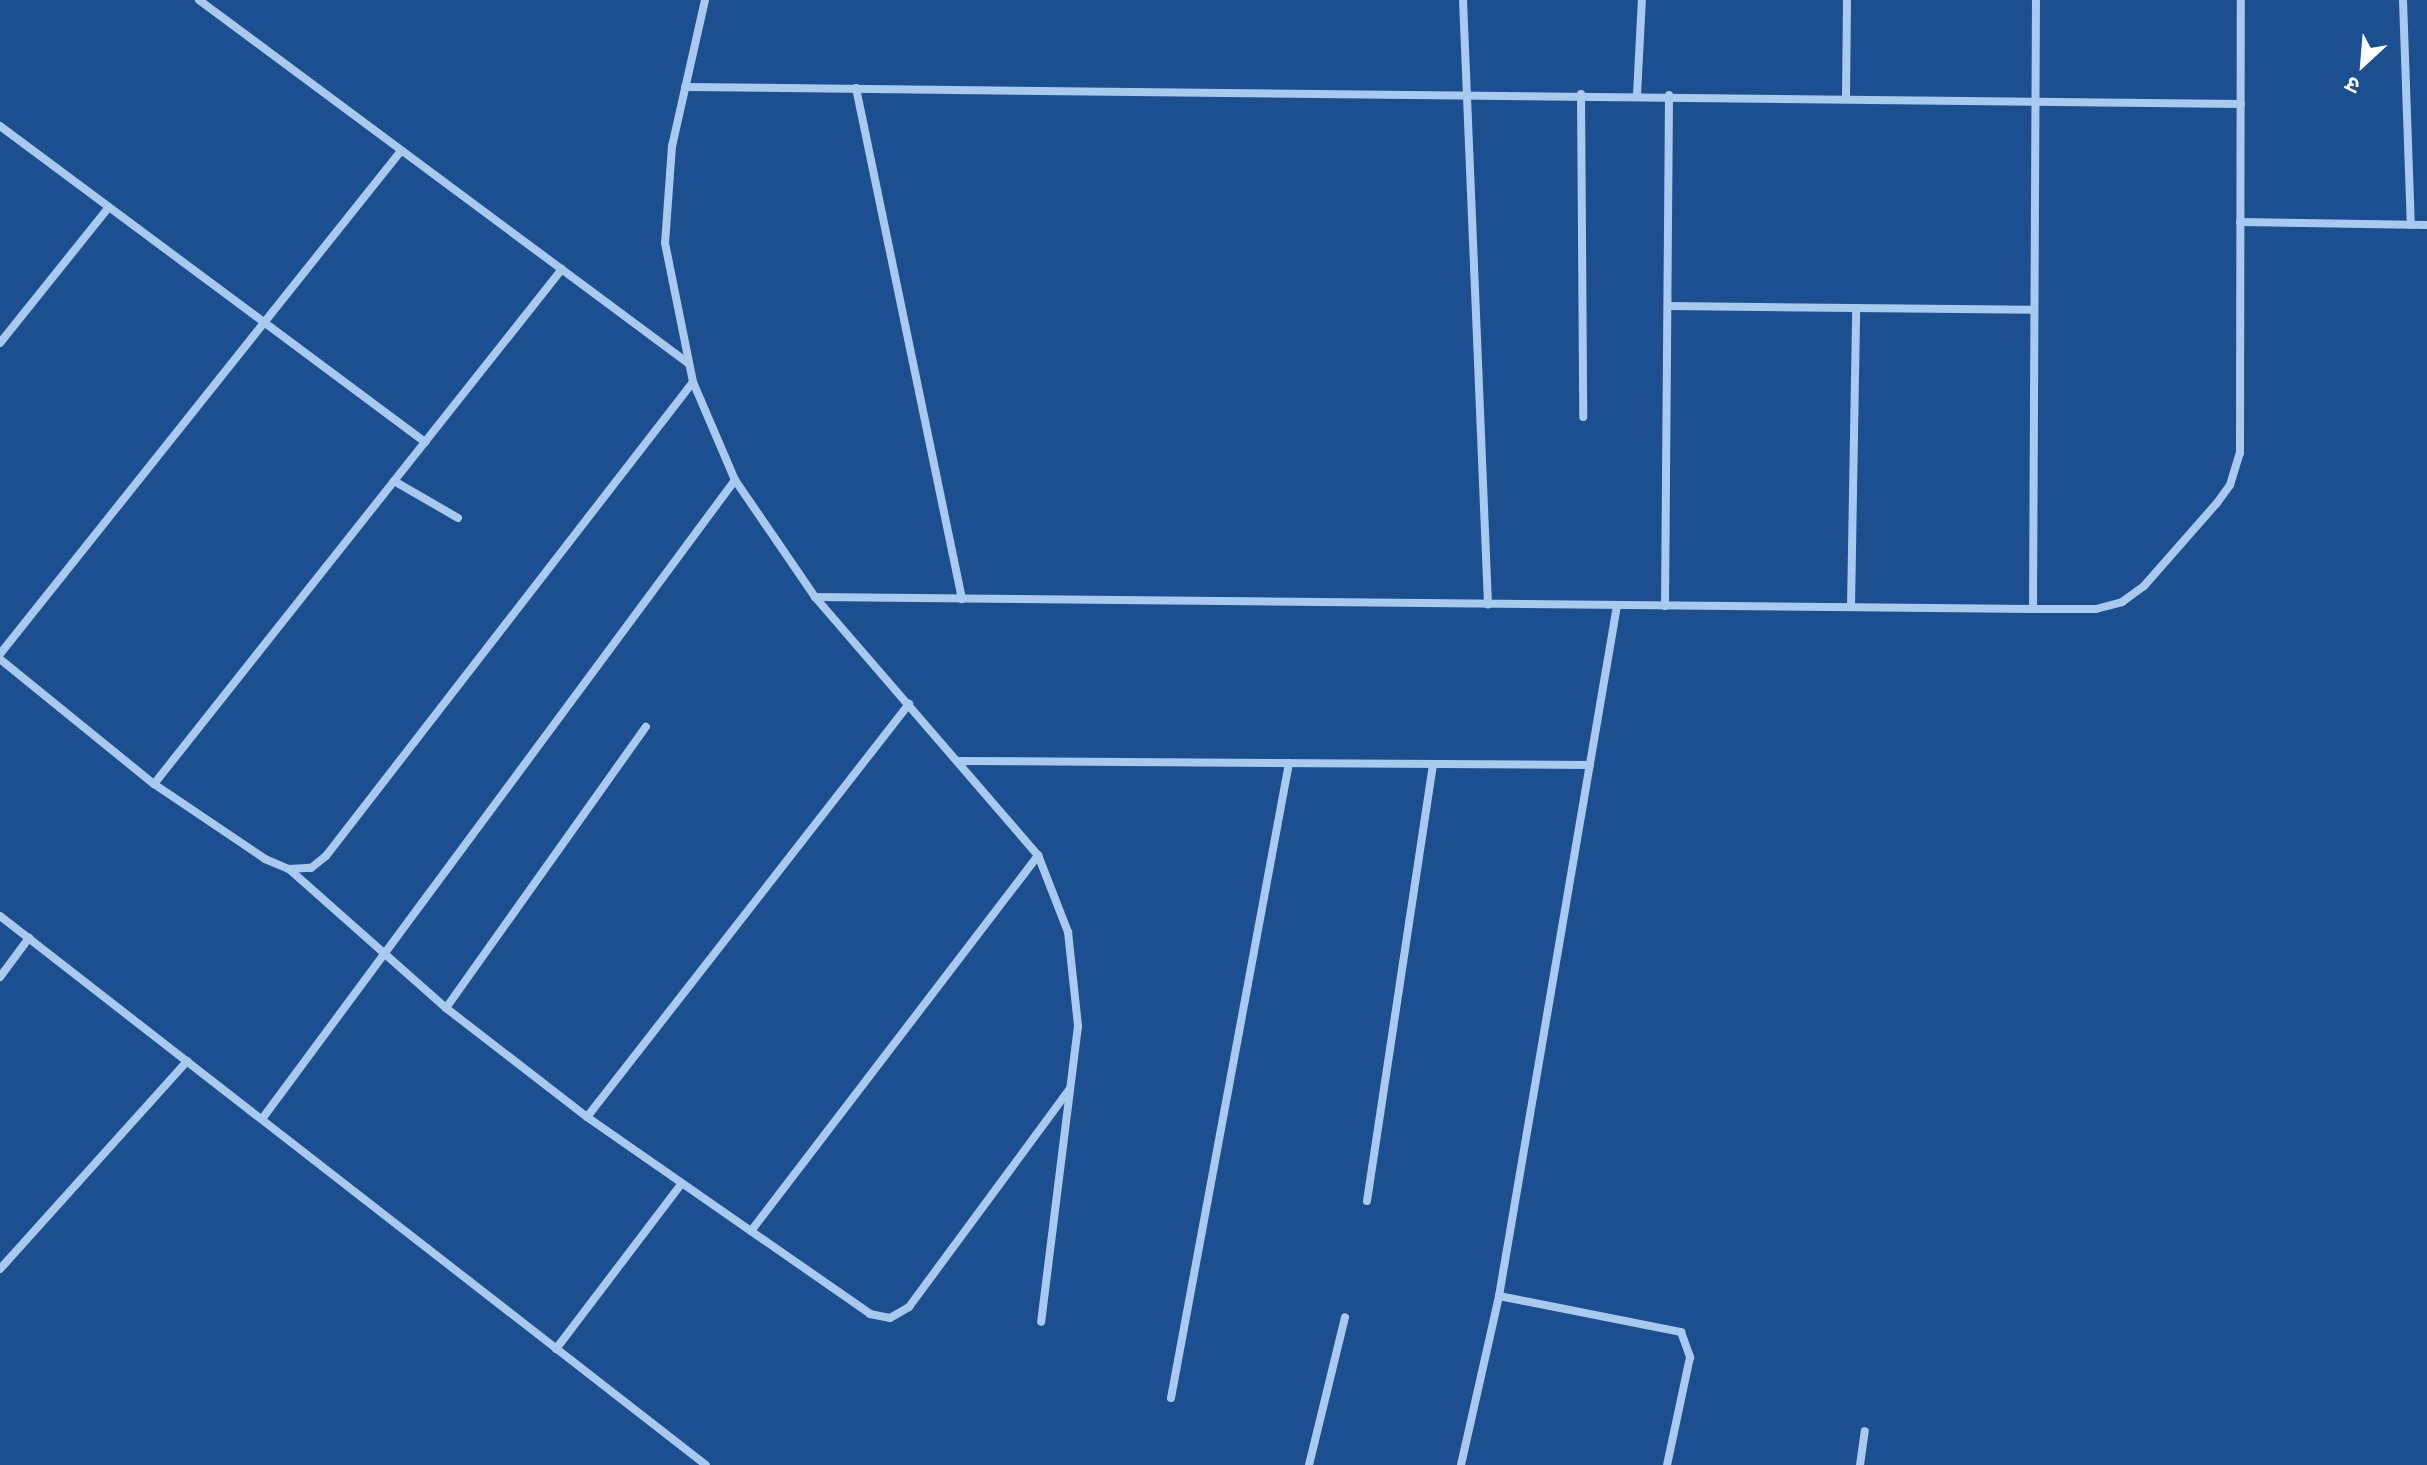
<!DOCTYPE html>
<html>
<head>
<meta charset="utf-8">
<style>
	body { margin:0 }
	#map { position:relative; width:2427px; height:1465px; overflow:hidden; background:#1b4f8f; font-family:Jost,"Noto Sans Devanagari",sans-serif }
	div>[style] { position:absolute }
	.street>* { height:8px; margin:-4px; padding:0 4px; transform-origin:4px; border-radius:4px; background:#a9c9ee }
	span { translate:-50% -50%; white-space:nowrap; text-align:center; line-height:1.15; -webkit-text-stroke:6px #1b4f8f; paint-order:stroke }
	.north { position:absolute; left:2323px; top:24px; width:80px; height:80px; -webkit-text-stroke:6px #1b4f8f; paint-order:stroke; rotate:206deg; font-size:22px; font-weight:700; line-height:32px; text-align:center; color:#fff }
	.north::after { content:''; display:block; margin:auto; width:28px; height:36px; background:#fff; clip-path:polygon(50% 0,100% 100%,50% 72%,0 100%) }
</style>
</head>
<body>
<div id="map">
	<div class="street">
		<div style="left:199px;top:0;width:609px;rotate:36.59deg"></div>
		<div style="left:705px;top:0;width:150px;rotate:102.7deg"></div>
		<div style="left:672px;top:146px;width:97px;rotate:94.1deg"></div>
		<div style="left:665px;top:243px;width:142px;rotate:78.6deg"></div>
		<div style="left:693px;top:382px;width:107px;rotate:66.8deg"></div>
		<div style="left:735px;top:480px;width:142px;rotate:55.6deg"></div>
		<div style="left:815px;top:597px;width:341px;rotate:49.2deg"></div>
		<div style="left:1038px;top:855px;width:83px;rotate:68.7deg"></div>
		<div style="left:1068px;top:932px;width:95px;rotate:83.9deg"></div>
		<div style="left:1078px;top:1026px;width:298px;rotate:97.1deg"></div>
		<div style="left:1463px;top:0;width:605px;rotate:87.63deg"></div>
		<div style="left:2403px;top:0;width:225px;rotate:88deg"></div>
		<div style="left:685px;top:87px;width:1556px;rotate:0.63deg"></div>
		<div style="left:856px;top:88px;width:522px;rotate:78.28deg"></div>
		<div style="left:1581px;top:94px;width:323px;rotate:89.6deg"></div>
		<div style="left:1637px;top:94px;width:94px;rotate:-87deg"></div>
		<div style="left:1846px;top:97px;width:97px;rotate:-89.4deg"></div>
		<div style="left:0;top:126px;width:530px;rotate:36.63deg"></div>
		<div style="left:2240px;top:222px;width:187px;rotate:0.9deg"></div>
		<div style="left:1668px;top:306px;width:365px;rotate:0.6deg"></div>
		<div style="left:0;top:343px;width:174px;rotate:-51.3deg"></div>
		<div style="left:394px;top:481px;width:74px;rotate:30deg"></div>
		<div style="left:815px;top:597px;width:1218px;rotate:0.56deg"></div>
		<div style="left:2033px;top:609px;width:63px"></div>
		<div style="left:2096px;top:609px;width:27px;rotate:-15deg"></div>
		<div style="left:2122px;top:602px;width:27px;rotate:-36deg"></div>
		<div style="left:2144px;top:586px;width:111px;rotate:-48.7deg"></div>
		<div style="left:2217px;top:503px;width:22px;rotate:-54deg"></div>
		<div style="left:2230px;top:485px;width:34px;rotate:-73deg"></div>
		<div style="left:2240px;top:453px;width:453px;rotate:-89.9deg"></div>
		<div style="left:1665px;top:606px;width:511px;rotate:-89.55deg"></div>
		<div style="left:1851px;top:607px;width:299px;rotate:-89deg"></div>
		<div style="left:2033px;top:609px;width:609px;rotate:-89.72deg"></div>
		<div style="left:0;top:654px;width:642px;rotate:-51.45deg"></div>
		<div style="left:0;top:659px;width:198px;rotate:39.1deg"></div>
		<div style="left:154px;top:784px;width:134px;rotate:34deg"></div>
		<div style="left:265px;top:859px;width:26px;rotate:23deg"></div>
		<div style="left:289px;top:869px;width:22px;rotate:-3deg"></div>
		<div style="left:311px;top:868px;width:19px;rotate:-39deg"></div>
		<div style="left:326px;top:856px;width:599px;rotate:-52.25deg"></div>
		<div style="left:959px;top:761px;width:631px;rotate:0.36deg"></div>
		<div style="left:154px;top:784px;width:657px;rotate:-51.61deg"></div>
		<div style="left:289px;top:869px;width:210px;rotate:41.5deg"></div>
		<div style="left:446px;top:1008px;width:178px;rotate:37.7deg"></div>
		<div style="left:587px;top:1117px;width:345px;rotate:34.8deg"></div>
		<div style="left:870px;top:1314px;width:20px;rotate:11deg"></div>
		<div style="left:890px;top:1318px;width:22px;rotate:-30deg"></div>
		<div style="left:909px;top:1307px;width:270px;rotate:-53.6deg"></div>
		<div style="left:0;top:916px;width:894px;rotate:37.87deg"></div>
		<div style="left:0;top:977px;width:49px;rotate:-53.4deg"></div>
		<div style="left:446px;top:1008px;width:345px;rotate:-54.6deg"></div>
		<div style="left:587px;top:1117px;width:524px;rotate:-52.06deg"></div>
		<div style="left:262px;top:1119px;width:795px;rotate:-53.49deg"></div>
		<div style="left:1367px;top:1201px;width:442px;rotate:-81.4deg"></div>
		<div style="left:751px;top:1231px;width:473px;rotate:-52.6deg"></div>
		<div style="left:0;top:1269px;width:280px;rotate:-48deg"></div>
		<div style="left:1499px;top:1296px;width:186px;rotate:11.2deg"></div>
		<div style="left:1681px;top:1332px;width:27px;rotate:70deg"></div>
		<div style="left:1690px;top:1357px;width:110px;rotate:102deg"></div>
		<div style="left:556px;top:1349px;width:208px;rotate:-52.8deg"></div>
		<div style="left:1171px;top:1398px;width:646px;rotate:-79.47deg"></div>
		<div style="left:1309px;top:1465px;width:152px;rotate:-76.3deg"></div>
		<div style="left:1461px;top:1465px;width:173px;rotate:-77.3deg"></div>
		<div style="left:1499px;top:1296px;width:700px;rotate:-80.3deg"></div>
		<div style="left:1860px;top:1465px;width:34px;rotate:-82deg"></div>
	</div>
	<div class="north">उ</div>
</div>
</body>
</html>
